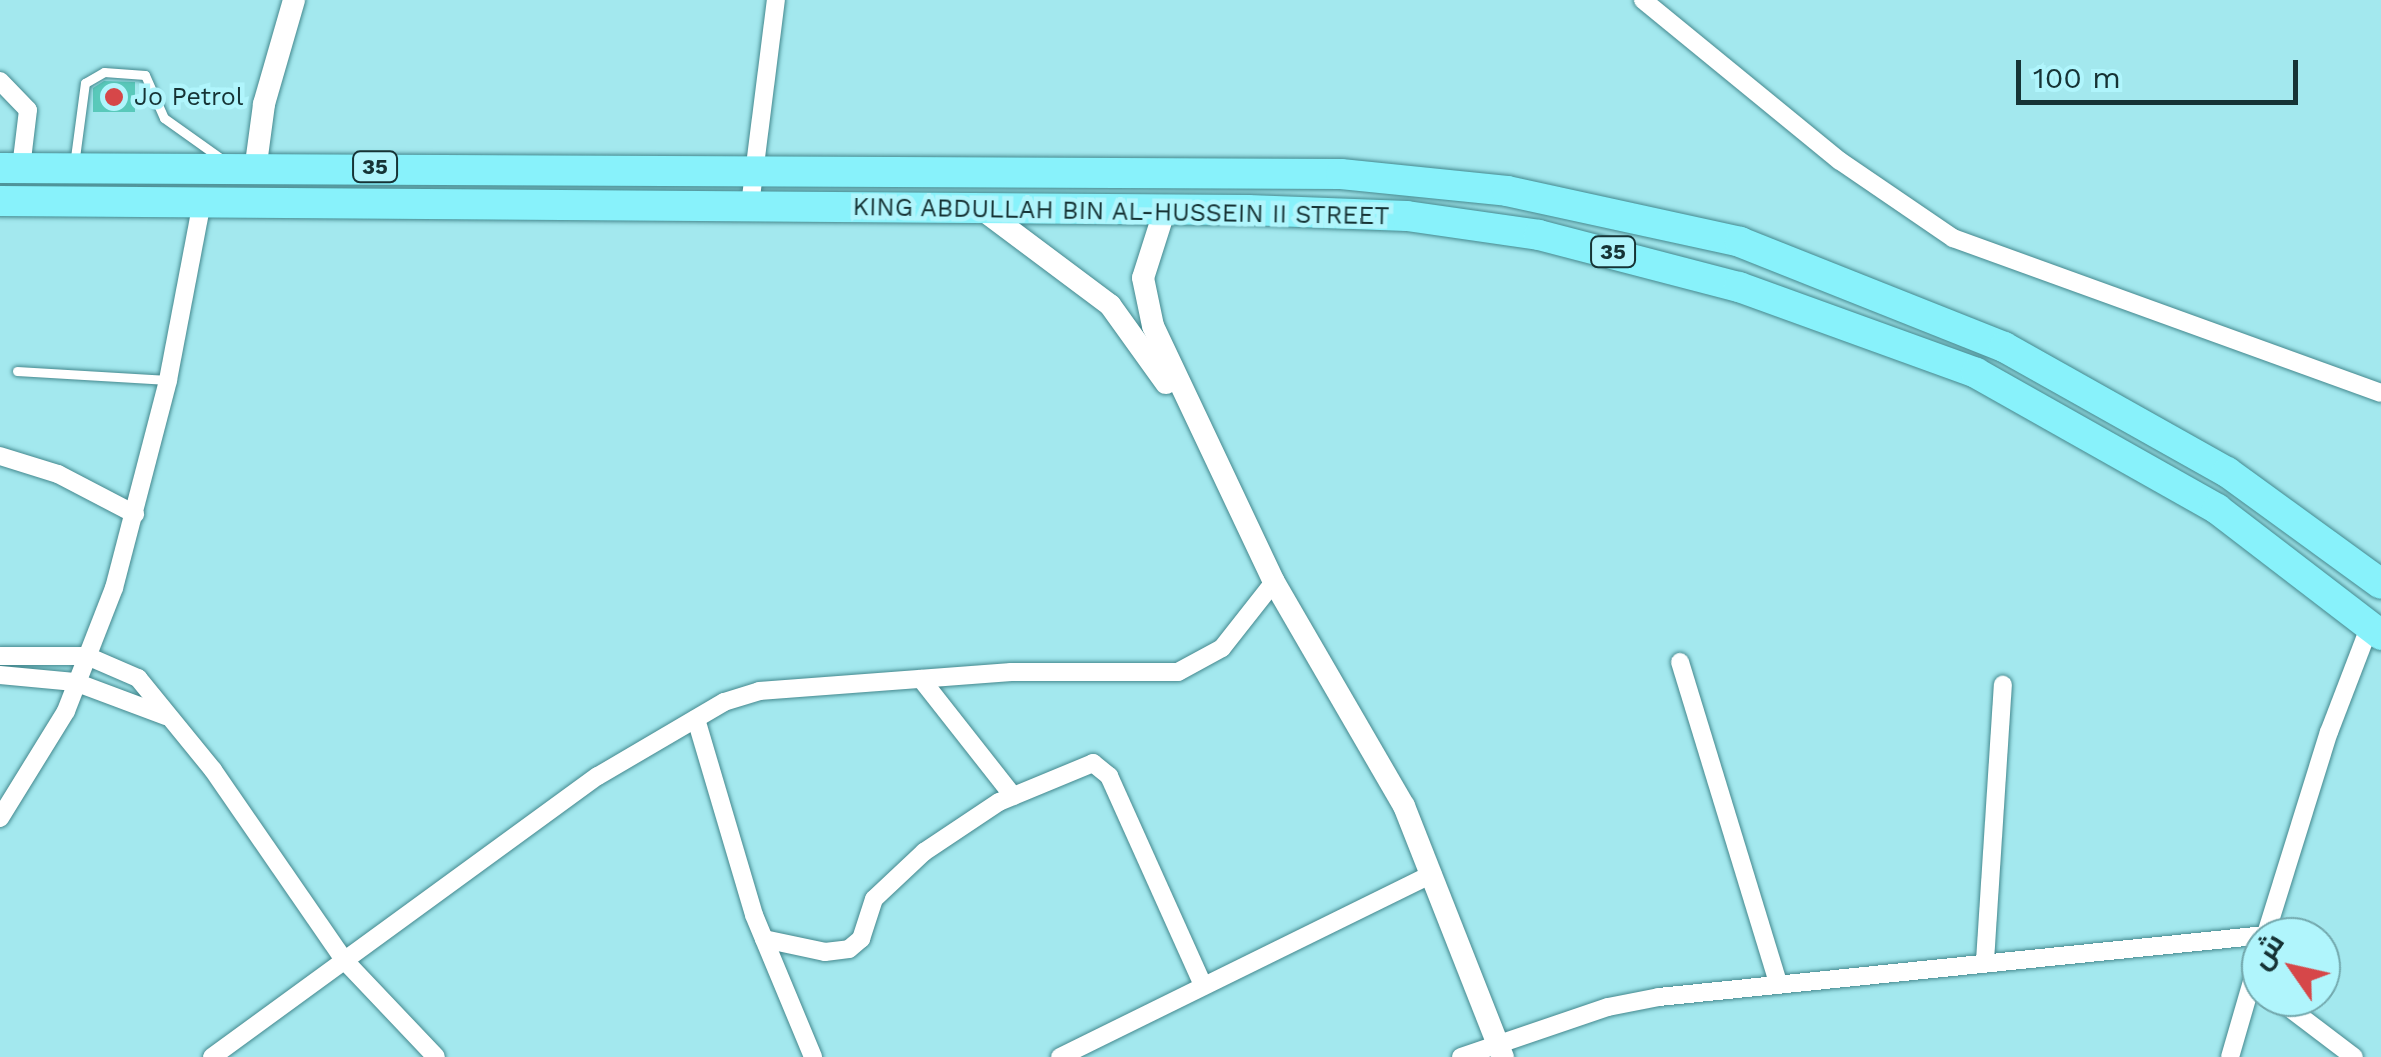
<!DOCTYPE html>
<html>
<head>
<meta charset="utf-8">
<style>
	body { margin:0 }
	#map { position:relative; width:2381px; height:1057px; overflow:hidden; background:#a3e8ee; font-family:"Work Sans",Cairo,sans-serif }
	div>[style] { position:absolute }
	.building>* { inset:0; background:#59c9ba }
	.roads { filter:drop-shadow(0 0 2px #44888e) drop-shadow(0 0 2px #44888e) }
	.service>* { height:9px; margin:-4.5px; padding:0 4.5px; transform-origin:4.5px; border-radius:4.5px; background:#fff }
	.minor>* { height:18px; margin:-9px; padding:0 9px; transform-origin:9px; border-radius:9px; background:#fff }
	.tertiary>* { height:22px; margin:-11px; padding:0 11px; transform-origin:11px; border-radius:11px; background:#fff }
	.trunk>* { height:30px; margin:-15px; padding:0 15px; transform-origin:15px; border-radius:15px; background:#88f2fb }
	.dots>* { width:28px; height:28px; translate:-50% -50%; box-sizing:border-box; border:5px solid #b0f5fc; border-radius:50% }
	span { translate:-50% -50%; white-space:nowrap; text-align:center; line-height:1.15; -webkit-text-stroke:9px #b0f5fc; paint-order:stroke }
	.shield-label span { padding:2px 8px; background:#b0f5fc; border:2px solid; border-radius:8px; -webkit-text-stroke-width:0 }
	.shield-label { font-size:22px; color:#163335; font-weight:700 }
	.poi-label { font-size:25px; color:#163335 }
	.left { translate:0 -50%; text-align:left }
	.street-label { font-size:25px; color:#163335 }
	.north { position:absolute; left:2241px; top:917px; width:100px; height:100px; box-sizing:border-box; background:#b0f5fc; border:2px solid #72a7ac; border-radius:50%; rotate:304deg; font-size:28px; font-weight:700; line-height:40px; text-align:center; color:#163335 }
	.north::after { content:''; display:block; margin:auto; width:35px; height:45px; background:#d64749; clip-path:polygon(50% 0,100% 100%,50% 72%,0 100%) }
	.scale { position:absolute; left:2016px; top:60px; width:282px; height:45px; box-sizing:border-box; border:5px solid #163335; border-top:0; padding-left:12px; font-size:30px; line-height:35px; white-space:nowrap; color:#163335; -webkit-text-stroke:8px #b0f5fc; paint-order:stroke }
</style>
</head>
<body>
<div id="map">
	<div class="building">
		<div style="clip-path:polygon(104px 81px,135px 82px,135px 112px,93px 112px,93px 88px)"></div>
	</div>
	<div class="roads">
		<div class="service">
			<div style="left:74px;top:165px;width:83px;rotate:-82.4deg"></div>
			<div style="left:85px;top:83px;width:22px;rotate:-30deg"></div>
			<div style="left:104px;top:72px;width:41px;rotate:4.2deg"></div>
			<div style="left:145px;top:75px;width:47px;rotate:66.2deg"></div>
			<div style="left:164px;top:118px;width:72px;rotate:35.4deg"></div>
			<div style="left:17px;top:371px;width:151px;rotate:3.4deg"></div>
		</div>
		<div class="minor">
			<div style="left:1643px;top:0;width:254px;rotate:39.3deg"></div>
			<div style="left:1840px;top:161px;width:137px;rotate:34.3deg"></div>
			<div style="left:1953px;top:238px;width:455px;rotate:19.9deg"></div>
			<div style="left:0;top:81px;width:40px;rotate:46deg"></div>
			<div style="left:28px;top:110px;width:58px;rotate:96.9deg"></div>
			<div style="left:750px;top:205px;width:207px;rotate:-82.8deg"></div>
			<div style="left:0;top:456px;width:61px;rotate:17.2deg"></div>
			<div style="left:58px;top:474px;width:87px;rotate:27.5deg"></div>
			<div style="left:0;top:656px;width:87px"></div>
			<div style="left:87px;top:656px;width:56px;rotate:23.3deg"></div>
			<div style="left:138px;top:678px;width:119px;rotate:50.8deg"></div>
			<div style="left:213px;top:770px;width:232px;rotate:55.4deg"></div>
			<div style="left:345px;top:961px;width:132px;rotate:46.5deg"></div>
			<div style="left:1680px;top:662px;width:336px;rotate:73deg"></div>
			<div style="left:0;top:675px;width:75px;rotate:5.3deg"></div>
			<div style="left:75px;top:682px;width:97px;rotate:20.5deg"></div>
			<div style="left:921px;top:679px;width:149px;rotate:51.8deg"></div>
			<div style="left:696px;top:719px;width:204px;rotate:73.5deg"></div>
			<div style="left:754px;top:915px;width:154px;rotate:67.4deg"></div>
			<div style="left:0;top:818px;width:126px;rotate:-58.3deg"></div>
			<div style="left:66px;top:711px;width:132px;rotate:-68.7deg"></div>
			<div style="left:114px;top:588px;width:215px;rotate:-75.4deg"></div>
			<div style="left:168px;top:380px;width:181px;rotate:-79.2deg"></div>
			<div style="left:2265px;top:937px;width:215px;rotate:-72.7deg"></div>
			<div style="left:2329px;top:732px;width:115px;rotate:-69deg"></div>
			<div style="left:764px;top:939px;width:62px;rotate:12deg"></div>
			<div style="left:825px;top:952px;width:24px;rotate:-7deg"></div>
			<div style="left:849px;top:949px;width:16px;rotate:-40deg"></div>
			<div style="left:861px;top:939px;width:42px;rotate:-72deg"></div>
			<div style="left:874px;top:899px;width:69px;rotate:-43.2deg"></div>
			<div style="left:924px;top:852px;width:90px;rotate:-33.7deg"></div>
			<div style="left:999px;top:802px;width:102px;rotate:-22.5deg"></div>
			<div style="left:1093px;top:763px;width:21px;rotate:39deg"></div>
			<div style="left:1109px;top:776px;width:227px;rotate:65.8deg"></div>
			<div style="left:1985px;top:961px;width:277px;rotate:-86.3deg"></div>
			<div style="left:2275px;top:997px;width:99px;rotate:37.2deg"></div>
			<div style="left:212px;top:1057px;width:477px;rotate:-36.1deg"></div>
			<div style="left:598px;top:776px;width:146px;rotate:-30.4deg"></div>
			<div style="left:724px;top:702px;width:37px;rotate:-17deg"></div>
			<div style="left:759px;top:691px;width:253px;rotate:-4.3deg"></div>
			<div style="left:1011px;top:672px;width:167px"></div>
			<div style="left:1178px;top:672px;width:50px;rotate:-28.6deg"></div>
			<div style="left:1222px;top:648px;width:84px;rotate:-51.8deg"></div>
			<div style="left:1060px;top:1057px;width:415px;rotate:-26.2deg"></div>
			<div style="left:1461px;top:1057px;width:155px;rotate:-18.8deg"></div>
			<div style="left:1608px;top:1007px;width:52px;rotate:-11.1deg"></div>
			<div style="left:1659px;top:997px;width:609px;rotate:-5.84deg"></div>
			<div style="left:2230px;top:1057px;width:111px;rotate:-73.8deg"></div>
		</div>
		<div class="tertiary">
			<div style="left:255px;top:171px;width:68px;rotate:-82.3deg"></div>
			<div style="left:264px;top:104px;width:108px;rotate:-73.9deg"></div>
			<div style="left:1165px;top:209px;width:72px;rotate:107.7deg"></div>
			<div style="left:1143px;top:278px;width:49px;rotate:78.2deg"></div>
			<div style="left:1153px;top:326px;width:283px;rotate:64.7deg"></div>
			<div style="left:1274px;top:582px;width:259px;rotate:59.9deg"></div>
			<div style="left:1404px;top:806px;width:270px;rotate:68.5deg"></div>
			<div style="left:983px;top:210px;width:159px;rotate:36.8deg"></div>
			<div style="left:1110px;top:305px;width:96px;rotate:54.3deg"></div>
		</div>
		<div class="trunk">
			<div style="left:0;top:168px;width:1341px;rotate:0.26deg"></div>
			<div style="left:1341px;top:174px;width:167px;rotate:5.8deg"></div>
			<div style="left:1507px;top:191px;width:239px;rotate:12.3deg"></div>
			<div style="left:1740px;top:242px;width:284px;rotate:21.7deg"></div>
			<div style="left:2004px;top:347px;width:256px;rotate:29.3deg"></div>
			<div style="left:2227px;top:472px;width:190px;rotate:36deg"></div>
			<div style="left:0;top:201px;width:1248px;rotate:0.41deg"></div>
			<div style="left:1248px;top:210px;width:159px;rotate:2.2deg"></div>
			<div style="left:1407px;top:216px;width:133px;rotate:8.2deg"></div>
			<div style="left:1539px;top:235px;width:207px;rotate:14.6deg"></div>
			<div style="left:1739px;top:287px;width:252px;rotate:19.9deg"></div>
			<div style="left:1976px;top:373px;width:277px;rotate:29.4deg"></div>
			<div style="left:2217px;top:509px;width:207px;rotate:37.5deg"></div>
		</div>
	</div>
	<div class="dots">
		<div style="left:114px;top:97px;background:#d64749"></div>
	</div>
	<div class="shield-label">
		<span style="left:375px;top:167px">35</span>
		<span style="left:1613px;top:252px">35</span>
	</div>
	<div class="poi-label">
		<span class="left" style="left:134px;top:97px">Jo Petrol</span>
	</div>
	<div class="street-label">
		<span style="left:1121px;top:212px;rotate:1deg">KING ABDULLAH BIN AL-HUSSEIN II STREET</span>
	</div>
	<div class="north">ش</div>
	<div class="scale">100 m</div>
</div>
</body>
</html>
